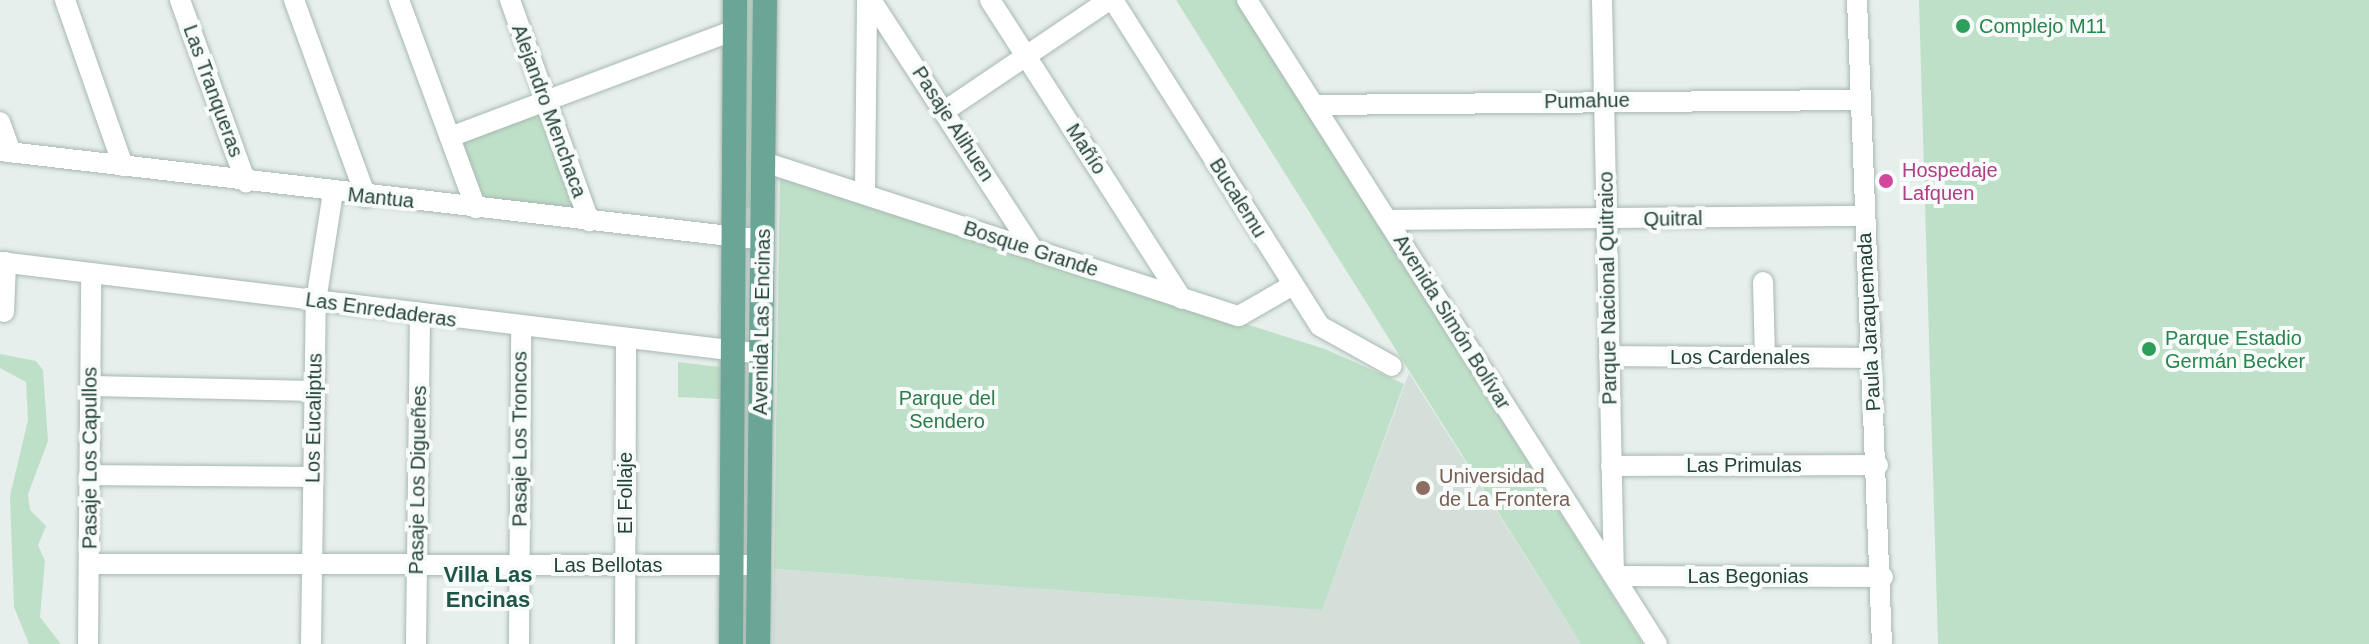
<!DOCTYPE html>
<html>
<head>
<meta charset="utf-8">
<style>
	body { margin:0 }
	#map { position:relative; width:2369px; height:644px; overflow:hidden; background:#e6efeb; font-family:Arial,sans-serif }
	div>[style] { position:absolute }
	.built>* { inset:0; background:#d4dfda }
	.green>* { inset:0; background:#bfe0c8 }
	.roads { filter:drop-shadow(0 0 2px #a8b8b2) drop-shadow(0 0 2px #a8b8b2) }
	.minor>* { height:20px; margin:-10px; padding:0 10px; transform-origin:10px; border-radius:10px; background:#fff }
	.major>* { height:24px; margin:-12px; padding:0 12px; transform-origin:12px; border-radius:12px; background:#6aa596 }
	.dots>* { width:22px; height:22px; translate:-50% -50%; box-sizing:border-box; border:4px solid #f7fbf9; border-radius:50% }
	span { translate:-50% -50%; white-space:nowrap; text-align:center; line-height:1.15; -webkit-text-stroke:8px #f7fbf9; paint-order:stroke }
	.leisure-label { font-size:20px; color:#27864d }
	.left { translate:0 -50%; text-align:left }
	.street-label { font-size:20px; color:#24423a }
	.hotel-label { font-size:20px; color:#b23c85 }
	.park-label { font-size:20px; color:#2d7a4b }
	.education-label { font-size:20px; color:#785e54 }
	.neighbourhood-label { font-size:22px; color:#1f5548; font-weight:700 }
</style>
</head>
<body>
<div id="map">
	<div class="built">
		<div style="clip-path:polygon(1409px 373px,1581px 644px,773px 644px,774px 569px,1322px 610px)"></div>
	</div>
	<div class="green">
		<div style="clip-path:polygon(741px 0,759px 0,757px 208px,740px 207px)"></div>
		<div style="clip-path:polygon(1176px 0,1236px 0,1643px 644px,1581px 644px)"></div>
		<div style="clip-path:polygon(1919px 0,2369px 0,2369px 644px,1938px 644px)"></div>
		<div style="clip-path:polygon(544px 113px,575px 213px,483px 203px,462px 141px)"></div>
		<div style="clip-path:polygon(780px 178px,1325px 349px,1404px 384px,1322px 610px,774px 569px)"></div>
		<div style="clip-path:polygon(0 354px,36px 361px,43px 370px,48px 441px,28px 494px,30px 510px,46px 526px,38px 545px,45px 561px,40px 617px,61px 644px,29px 644px,14px 607px,10px 496px,28px 420px,26px 382px,0 368px)"></div>
		<div style="clip-path:polygon(678px 362px,720px 367px,720px 399px,678px 397px)"></div>
	</div>
	<div class="roads">
		<div class="minor">
			<div style="left:65px;top:0;width:176px;rotate:70.7deg"></div>
			<div style="left:180px;top:0;width:194px;rotate:70.1deg"></div>
			<div style="left:294px;top:0;width:210px;rotate:69.9deg"></div>
			<div style="left:399px;top:0;width:222px;rotate:69.7deg"></div>
			<div style="left:510px;top:0;width:235px;rotate:70.3deg"></div>
			<div style="left:871px;top:0;width:297px;rotate:57deg"></div>
			<div style="left:990px;top:0;width:355px;rotate:57.3deg"></div>
			<div style="left:1113px;top:0;width:386px;rotate:57.6deg"></div>
			<div style="left:1320px;top:326px;width:82px;rotate:29.1deg"></div>
			<div style="left:1247px;top:0;width:763px;rotate:57.52deg"></div>
			<div style="left:1602px;top:0;width:576px;rotate:88.81deg"></div>
			<div style="left:1614px;top:576px;width:269px;rotate:0.2deg"></div>
			<div style="left:1857px;top:0;width:644px;rotate:87.78deg"></div>
			<div style="left:1314px;top:105px;width:545px;rotate:-0.53deg"></div>
			<div style="left:946px;top:110px;width:197px;rotate:-34deg"></div>
			<div style="left:0;top:122px;width:32px;rotate:70deg"></div>
			<div style="left:450px;top:137px;width:304px;rotate:-20.6deg"></div>
			<div style="left:0;top:151px;width:768px;rotate:6.65deg"></div>
			<div style="left:764px;top:162px;width:499px;rotate:18deg"></div>
			<div style="left:1239px;top:316px;width:62px;rotate:-29.9deg"></div>
			<div style="left:865px;top:194px;width:194px;rotate:-89.4deg"></div>
			<div style="left:1387px;top:220px;width:476px;rotate:-0.5deg"></div>
			<div style="left:0;top:262px;width:768px;rotate:6.88deg"></div>
			<div style="left:1763px;top:282px;width:75px;rotate:88.5deg"></div>
			<div style="left:4px;top:312px;width:50px;rotate:-87.7deg"></div>
			<div style="left:1609px;top:356px;width:262px;rotate:0.4deg"></div>
			<div style="left:91px;top:386px;width:224px;rotate:1.3deg"></div>
			<div style="left:1611px;top:466px;width:267px;rotate:-0.2deg"></div>
			<div style="left:89px;top:475px;width:224px;rotate:0.5deg"></div>
			<div style="left:89px;top:564px;width:671px;rotate:0.09deg"></div>
			<div style="left:88px;top:644px;width:371px;rotate:-89.5deg"></div>
			<div style="left:311px;top:644px;width:343px;rotate:-89.2deg"></div>
			<div style="left:316px;top:301px;width:109px;rotate:-81.1deg"></div>
			<div style="left:416px;top:644px;width:327px;rotate:-89.3deg"></div>
			<div style="left:519px;top:644px;width:315px;rotate:-89.6deg"></div>
			<div style="left:625px;top:644px;width:303px;rotate:-89.8deg"></div>
		</div>
		<div class="major">
			<div style="left:731px;top:644px;width:644px;rotate:-89.64deg"></div>
			<div style="left:758px;top:644px;width:644px;rotate:-89.38deg"></div>
		</div>
	</div>
	<div class="dots">
		<div style="left:1963px;top:26px;background:#2e9e5b"></div>
		<div style="left:1886px;top:181px;background:#d1479c"></div>
		<div style="left:2149px;top:349px;background:#2e9e5b"></div>
		<div style="left:1423px;top:488px;background:#8d6e63"></div>
	</div>
	<div class="leisure-label">
		<span class="left" style="left:1979px;top:26px">Complejo M11</span>
		<span class="left" style="left:2165px;top:350px">Parque Estadio<br>Germán Becker</span>
	</div>
	<div class="street-label">
		<span style="left:213px;top:91px;rotate:70deg">Las Tranqueras</span>
		<span style="left:1587px;top:101px;rotate:-1deg">Pumahue</span>
		<span style="left:549px;top:111px;rotate:70deg">Alejandro Menchaca</span>
		<span style="left:953px;top:124px;rotate:57deg">Pasaje Alihuen</span>
		<span style="left:1086px;top:149px;rotate:57deg">Mañío</span>
		<span style="left:381px;top:198px;rotate:6deg">Mantua</span>
		<span style="left:1238px;top:198px;rotate:58deg">Bucalemu</span>
		<span style="left:1673px;top:219px;rotate:-1deg">Quitral</span>
		<span style="left:1031px;top:249px;rotate:18deg">Bosque Grande</span>
		<span style="left:1608px;top:288px;rotate:-91deg">Parque Nacional Quitraico</span>
		<span style="left:381px;top:310px;rotate:8deg">Las Enredaderas</span>
		<span style="left:762px;top:322px;rotate:-89deg">Avenida Las Encinas</span>
		<span style="left:1452px;top:322px;rotate:58deg">Avenida Simón Bolívar</span>
		<span style="left:1869px;top:322px;rotate:-93deg">Paula Jaraquemada</span>
		<span style="left:1740px;top:357px">Los Cardenales</span>
		<span style="left:314px;top:418px;rotate:-89deg">Los Eucaliptus</span>
		<span style="left:520px;top:439px;rotate:-90deg">Pasaje Los Troncos</span>
		<span style="left:90px;top:458px;rotate:-90deg">Pasaje Los Capullos</span>
		<span style="left:1744px;top:465px">Las Primulas</span>
		<span style="left:418px;top:480px;rotate:-89deg">Pasaje Los Digueñes</span>
		<span style="left:625px;top:493px;rotate:-90deg">El Follaje</span>
		<span style="left:608px;top:565px">Las Bellotas</span>
		<span style="left:1748px;top:576px">Las Begonias</span>
	</div>
	<div class="hotel-label">
		<span class="left" style="left:1902px;top:182px">Hospedaje<br>Lafquen</span>
	</div>
	<div class="park-label">
		<span style="left:947px;top:410px">Parque del<br>Sendero</span>
	</div>
	<div class="education-label">
		<span class="left" style="left:1439px;top:488px">Universidad<br>de La Frontera</span>
	</div>
	<div class="neighbourhood-label">
		<span style="left:488px;top:587px">Villa Las<br>Encinas</span>
	</div>
</div>
</body>
</html>
